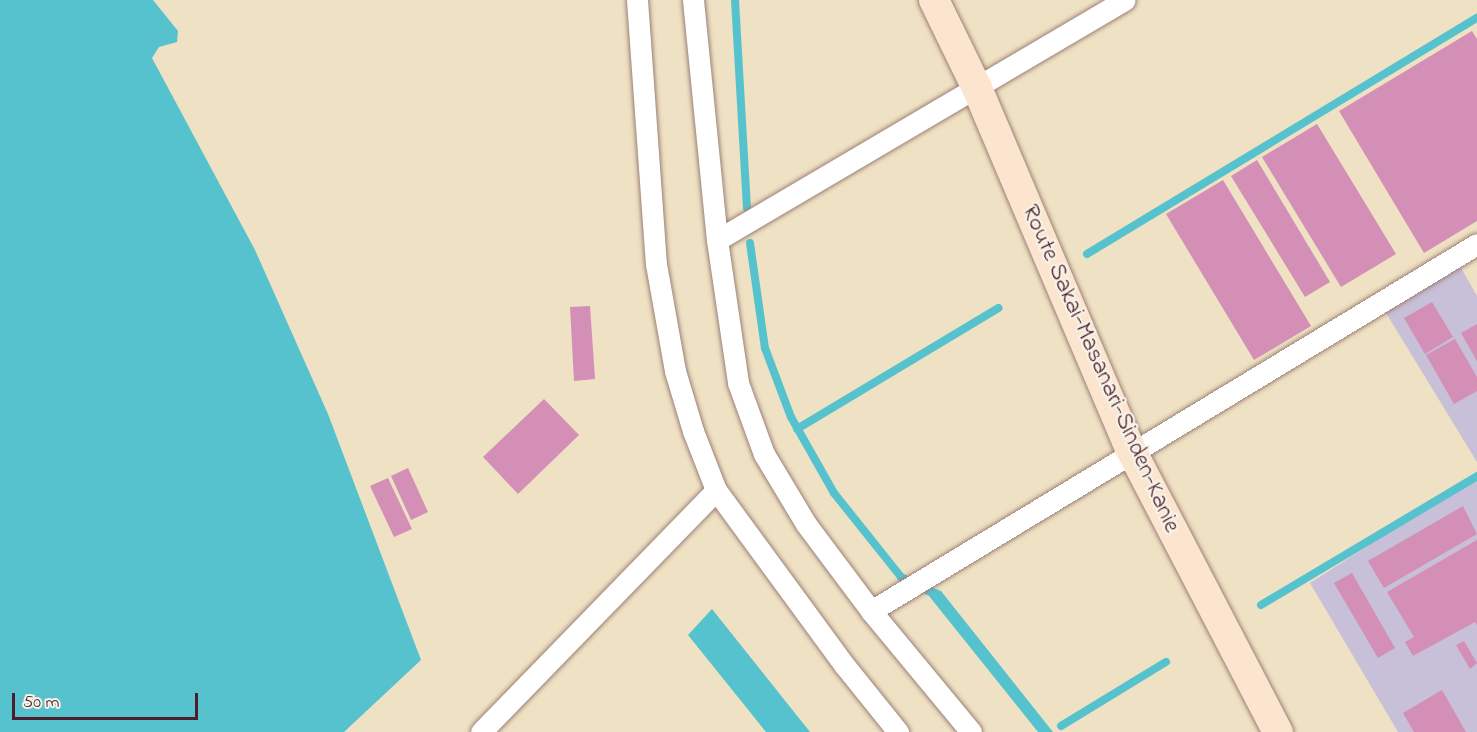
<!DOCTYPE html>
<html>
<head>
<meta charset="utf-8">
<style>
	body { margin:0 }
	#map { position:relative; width:1477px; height:732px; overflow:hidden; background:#efe1c3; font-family:"Indie Flower",sans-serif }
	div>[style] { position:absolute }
	.industrial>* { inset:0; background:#c8bfd8 }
	.water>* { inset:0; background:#56c2ce }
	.stream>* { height:8px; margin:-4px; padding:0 4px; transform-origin:4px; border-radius:4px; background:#56c2ce }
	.building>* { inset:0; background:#d38fb6 }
	.roads { filter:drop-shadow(0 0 2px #9c8077) drop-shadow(0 0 2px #9c8077) }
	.street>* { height:21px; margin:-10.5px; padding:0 10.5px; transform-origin:10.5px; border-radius:10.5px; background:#fff }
	.secondary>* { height:30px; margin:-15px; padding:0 15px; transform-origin:15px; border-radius:15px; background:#fbe5cf }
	span { translate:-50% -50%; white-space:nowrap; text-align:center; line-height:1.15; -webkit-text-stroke:4.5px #f7f3e8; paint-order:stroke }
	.street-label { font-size:24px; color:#4a1f2b }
	.scale { position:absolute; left:12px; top:693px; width:186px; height:27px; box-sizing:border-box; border:3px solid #4a1f2b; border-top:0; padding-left:8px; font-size:18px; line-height:21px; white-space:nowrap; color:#4a1f2b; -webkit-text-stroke:4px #f7f3e8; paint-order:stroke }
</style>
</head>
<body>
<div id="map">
	<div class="industrial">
		<div style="clip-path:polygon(1460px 266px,1477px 296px,1477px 462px,1386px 313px)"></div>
		<div style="clip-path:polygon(1477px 476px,1477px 732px,1398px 732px,1310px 583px)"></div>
	</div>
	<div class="water">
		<div style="clip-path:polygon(0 0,153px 0,178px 31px,177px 42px,159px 47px,152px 58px,255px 250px,328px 414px,421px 660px,344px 732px,0 732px)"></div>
		<div style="clip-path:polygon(903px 576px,941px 591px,1053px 732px,1038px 732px,929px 596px,898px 580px)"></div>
		<div style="clip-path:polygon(712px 609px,810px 732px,766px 732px,688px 635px)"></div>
	</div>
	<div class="stream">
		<div style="left:735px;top:0;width:208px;rotate:86.7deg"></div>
		<div style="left:750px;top:243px;width:106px;rotate:81.9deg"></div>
		<div style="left:765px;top:348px;width:74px;rotate:69.4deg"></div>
		<div style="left:791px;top:417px;width:87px;rotate:60.5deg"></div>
		<div style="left:834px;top:493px;width:107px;rotate:51.4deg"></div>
		<div style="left:901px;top:577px;width:7px;rotate:27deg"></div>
		<div style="left:1087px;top:254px;width:456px;rotate:-31.2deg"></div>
		<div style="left:797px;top:429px;width:235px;rotate:-31deg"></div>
		<div style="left:1261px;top:605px;width:252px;rotate:-30.8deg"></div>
		<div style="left:1061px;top:726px;width:123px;rotate:-31.4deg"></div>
	</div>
	<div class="building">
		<div style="clip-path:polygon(1472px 31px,1477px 39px,1477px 221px,1424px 253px,1339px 111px)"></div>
		<div style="clip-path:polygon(1317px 124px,1396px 254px,1341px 287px,1262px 157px)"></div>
		<div style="clip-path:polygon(1257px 160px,1330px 282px,1305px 297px,1231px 176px)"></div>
		<div style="clip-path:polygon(1223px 180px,1311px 326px,1254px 360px,1166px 214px)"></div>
		<div style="clip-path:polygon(1432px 302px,1453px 337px,1425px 354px,1404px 318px)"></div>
		<div style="clip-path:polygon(590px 306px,595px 379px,574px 381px,570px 307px)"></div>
		<div style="clip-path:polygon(1477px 324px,1477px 361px,1461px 333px)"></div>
		<div style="clip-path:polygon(1455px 339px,1477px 377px,1477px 391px,1454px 404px,1426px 355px)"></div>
		<div style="clip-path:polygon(544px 399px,579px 435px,518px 494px,483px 457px)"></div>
		<div style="clip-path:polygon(408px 468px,428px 512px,411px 520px,391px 476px)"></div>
		<div style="clip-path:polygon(388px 478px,412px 529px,394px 537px,370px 486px)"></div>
		<div style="clip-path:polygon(1463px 506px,1477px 534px,1384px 588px,1368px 561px)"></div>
		<div style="clip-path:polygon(1477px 540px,1477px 625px,1475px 622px,1413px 656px,1405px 642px,1414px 637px,1387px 592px)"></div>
		<div style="clip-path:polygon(1352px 573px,1395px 648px,1378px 658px,1334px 583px)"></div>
		<div style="clip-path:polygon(1464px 641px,1477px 663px,1470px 669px,1456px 645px)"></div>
		<div style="clip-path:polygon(1442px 690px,1466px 732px,1414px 732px,1403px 713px)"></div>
	</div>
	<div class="roads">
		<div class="street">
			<div style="left:637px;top:0;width:265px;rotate:85.9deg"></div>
			<div style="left:656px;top:264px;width:109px;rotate:79.9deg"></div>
			<div style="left:675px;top:371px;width:63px;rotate:73.3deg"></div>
			<div style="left:693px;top:431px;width:63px;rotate:68.7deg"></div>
			<div style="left:716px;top:490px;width:218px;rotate:53.8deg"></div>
			<div style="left:845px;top:666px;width:85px;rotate:51.2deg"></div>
			<div style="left:693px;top:0;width:241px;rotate:84.3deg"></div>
			<div style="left:717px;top:240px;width:145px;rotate:81.6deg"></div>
			<div style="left:738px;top:383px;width:76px;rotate:69.9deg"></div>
			<div style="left:764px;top:454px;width:82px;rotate:59deg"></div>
			<div style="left:806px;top:524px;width:109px;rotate:53.2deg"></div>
			<div style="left:871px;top:611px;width:157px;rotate:50.4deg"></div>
			<div style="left:717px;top:240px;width:473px;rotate:-30.5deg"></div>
			<div style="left:871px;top:611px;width:708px;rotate:-31.2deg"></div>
			<div style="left:481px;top:732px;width:337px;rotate:-45.8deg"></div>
		</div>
		<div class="secondary">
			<div style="left:934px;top:0;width:98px;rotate:64deg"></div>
			<div style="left:977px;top:88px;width:393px;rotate:67deg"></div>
			<div style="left:1131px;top:450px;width:318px;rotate:62.5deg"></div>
		</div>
	</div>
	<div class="street-label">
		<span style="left:1100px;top:369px;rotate:66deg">Route Sakai-Masanari-Sinden-Kanie</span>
	</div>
	<div class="scale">50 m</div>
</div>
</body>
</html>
